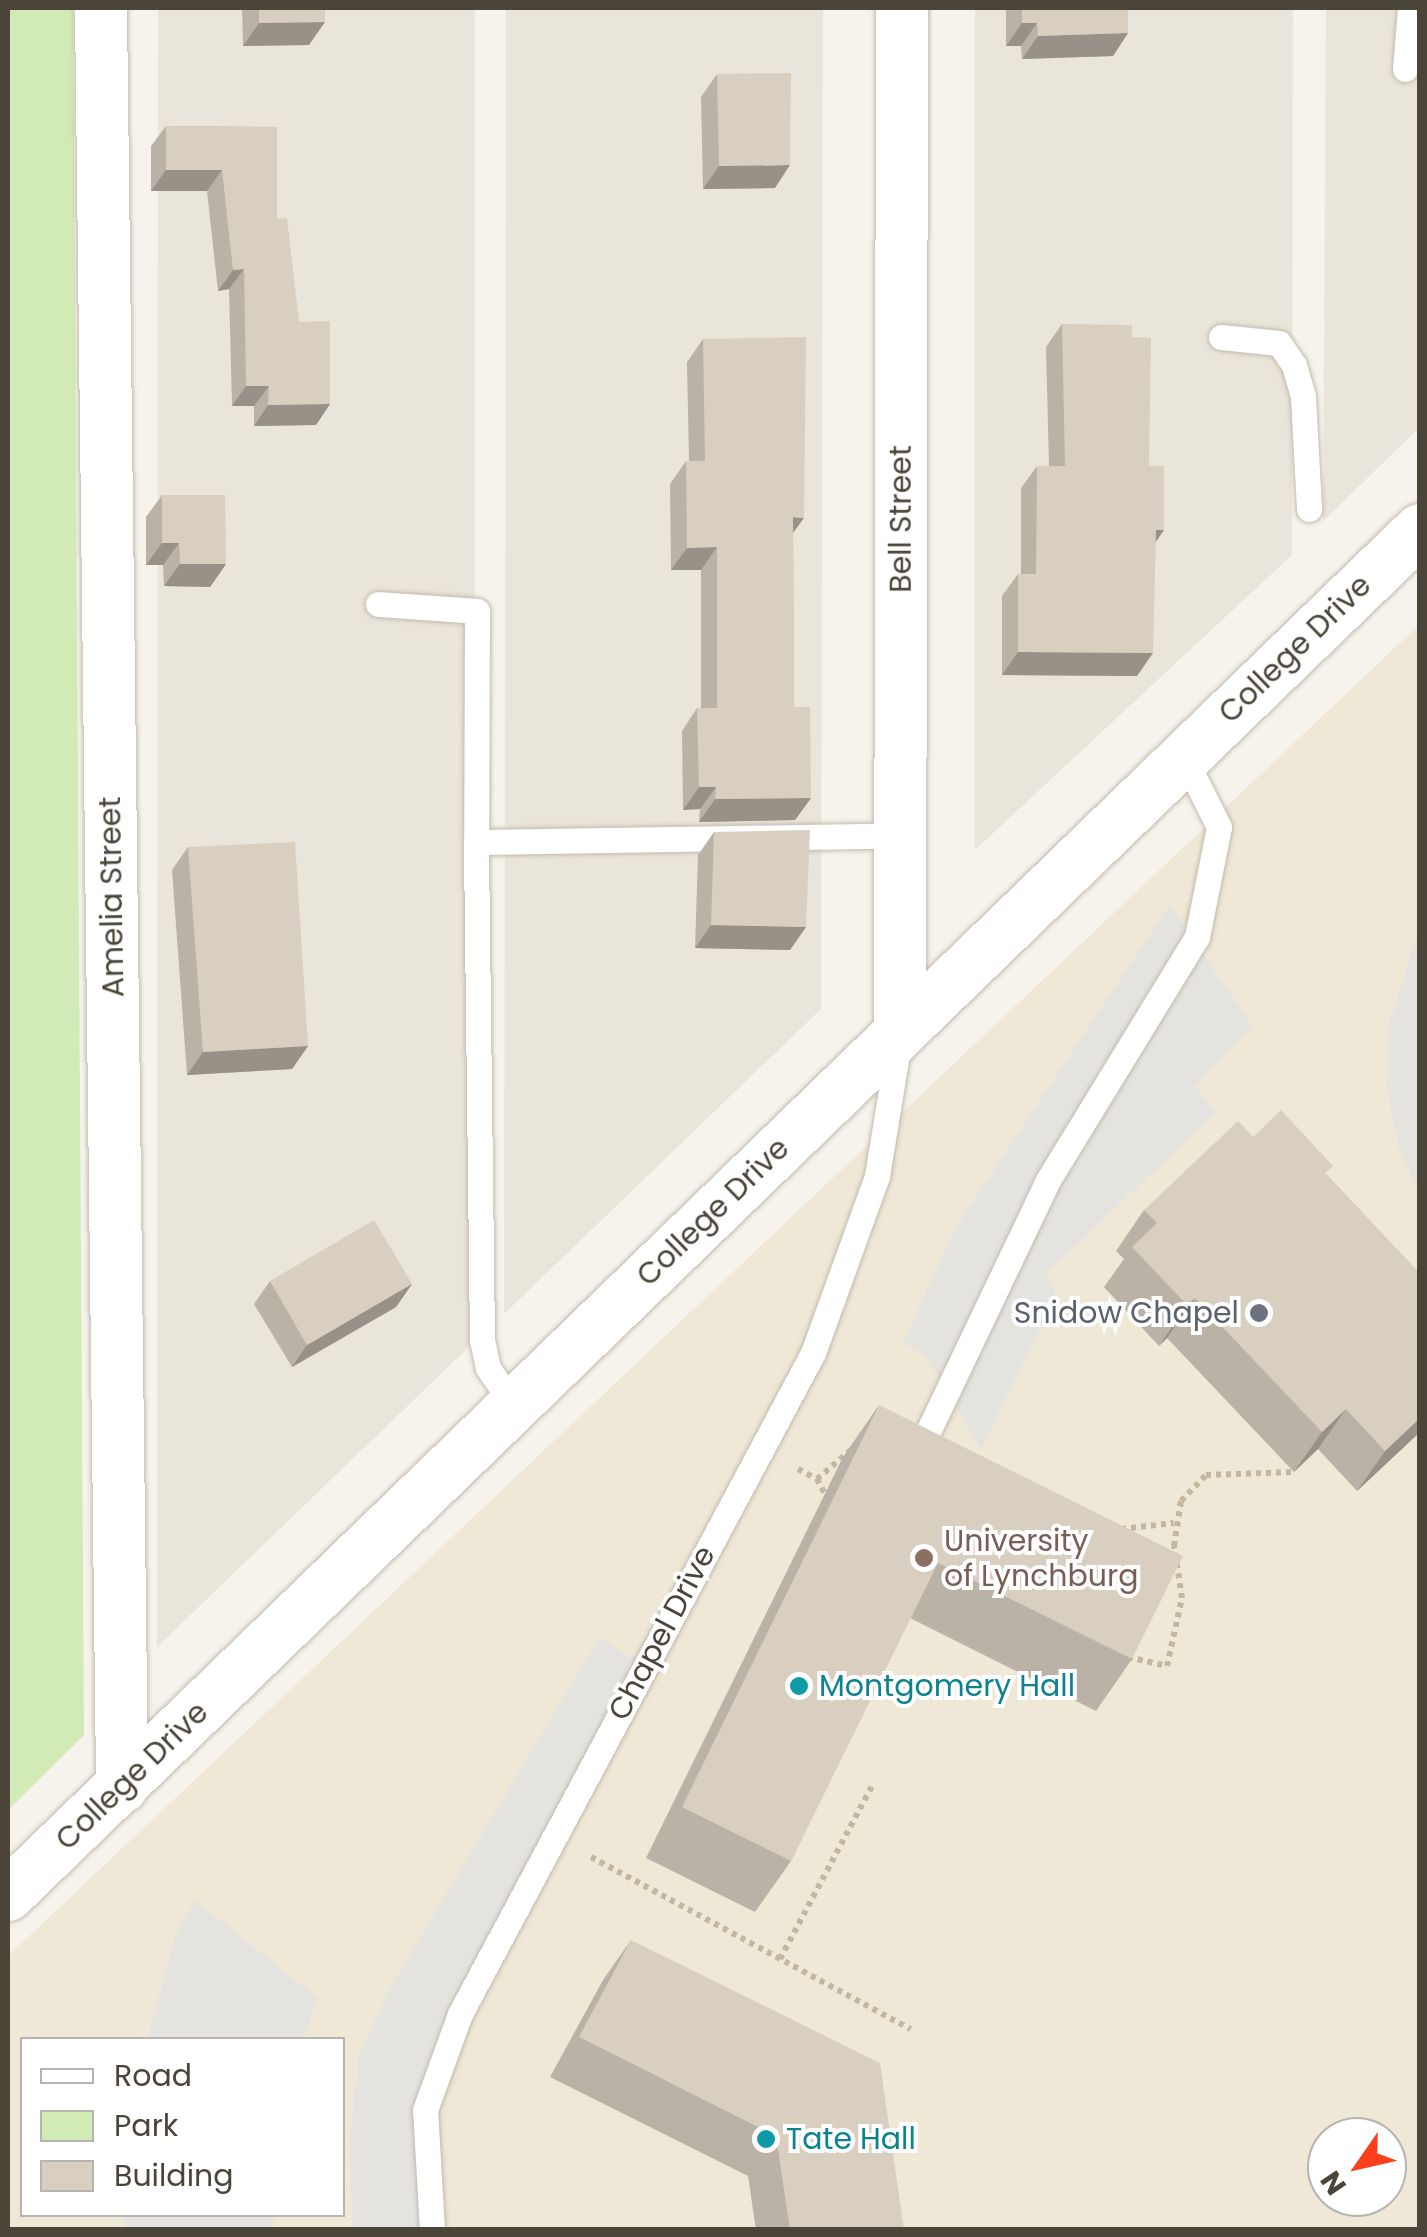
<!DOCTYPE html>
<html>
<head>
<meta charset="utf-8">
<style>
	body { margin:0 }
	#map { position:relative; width:1427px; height:2237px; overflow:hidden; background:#f6f3ec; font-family:Poppins,sans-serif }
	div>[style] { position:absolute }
	.residential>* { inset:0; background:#eae5da }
	.education>* { inset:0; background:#efe8d6 }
	.green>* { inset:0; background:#d2eab5 }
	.parking>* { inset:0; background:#e5e3e0 }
	.path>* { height:6px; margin-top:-3px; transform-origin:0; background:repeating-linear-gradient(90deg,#c4b79f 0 5px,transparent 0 10px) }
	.roads { filter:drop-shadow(0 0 2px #c2bbae) drop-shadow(0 0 2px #c2bbae) }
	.lane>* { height:25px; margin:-12.5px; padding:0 12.5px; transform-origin:12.5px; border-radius:12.5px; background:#fff }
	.street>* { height:52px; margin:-26px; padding:0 26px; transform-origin:26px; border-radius:26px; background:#fff }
	.wall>* { inset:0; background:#bab2a6 }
	.shaded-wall>* { inset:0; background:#979187 }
	.building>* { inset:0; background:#d8cfc1 }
	.dots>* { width:28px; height:28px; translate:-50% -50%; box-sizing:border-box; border:5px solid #fff; border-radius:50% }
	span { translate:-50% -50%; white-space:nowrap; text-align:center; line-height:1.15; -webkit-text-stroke:8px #fff; paint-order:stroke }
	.street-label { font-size:30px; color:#4b4439 }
	.worship-label { font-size:30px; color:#5b616d }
	.right { translate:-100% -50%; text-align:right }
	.education-label { font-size:30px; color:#785e54 }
	.left { translate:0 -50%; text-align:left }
	.culture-label { font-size:30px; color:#0d838f }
	.frame { position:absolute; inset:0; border:10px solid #4b4439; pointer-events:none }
	.legend { position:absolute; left:20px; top:2037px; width:325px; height:180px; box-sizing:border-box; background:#fff; border:2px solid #b7b4b0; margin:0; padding:12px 18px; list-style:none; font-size:30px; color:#4b4439 }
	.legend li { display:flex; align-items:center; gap:20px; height:50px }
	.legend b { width:50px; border:2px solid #b7b4b0 }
	.north { position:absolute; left:1307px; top:2117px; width:100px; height:100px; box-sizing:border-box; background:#fff; border:2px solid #b7b4b0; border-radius:50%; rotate:236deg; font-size:28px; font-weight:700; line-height:40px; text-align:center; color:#4b4439 }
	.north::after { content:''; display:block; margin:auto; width:35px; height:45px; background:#fc3f1d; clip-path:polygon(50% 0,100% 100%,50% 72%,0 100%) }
</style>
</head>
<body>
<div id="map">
	<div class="residential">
		<div style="clip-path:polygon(158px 8px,475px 8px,474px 1342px,157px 1647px)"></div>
		<div style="clip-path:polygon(506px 8px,823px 8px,821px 1009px,504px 1314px)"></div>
		<div style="clip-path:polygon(975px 8px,1293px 8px,1292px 555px,975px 850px)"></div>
		<div style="clip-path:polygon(1326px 8px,1419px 8px,1419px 428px,1323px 521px)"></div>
	</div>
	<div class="education">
		<div style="clip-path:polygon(evenodd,1419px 625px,1419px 2229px,8px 2230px,8px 1956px,1419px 625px,22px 2040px,342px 2040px,342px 2214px,22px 2214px,22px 2040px,1419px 625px,1327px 2137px,1387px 2137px,1387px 2197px,1327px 2197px,1327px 2137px)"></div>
	</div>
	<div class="green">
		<div style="clip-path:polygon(8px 8px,73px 8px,84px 1735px,8px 1810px)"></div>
	</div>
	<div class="parking">
		<div style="clip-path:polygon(1170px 905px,1252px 1026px,1195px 1086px,1216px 1112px,1047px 1273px,1056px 1296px,981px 1449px,925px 1354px,903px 1343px,954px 1230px)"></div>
		<div style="clip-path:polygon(1419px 929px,1419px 1192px,1397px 1143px,1387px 1088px,1388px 1028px)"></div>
		<div style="clip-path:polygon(599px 1638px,644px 1665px,425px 2110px,432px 2229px,353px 2230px,349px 2146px,359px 2054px,393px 1983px)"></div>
		<div style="clip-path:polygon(195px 1900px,317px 1998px,304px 2039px,148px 2039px,173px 1941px)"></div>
		<div style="clip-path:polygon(125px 2215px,273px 2215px,273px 2229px,125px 2229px)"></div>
	</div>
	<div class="path">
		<div style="left:798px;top:1469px;width:21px;rotate:28deg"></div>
		<div style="left:817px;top:1479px;width:17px;rotate:62deg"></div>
		<div style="left:817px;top:1479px;width:46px;rotate:-40.6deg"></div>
		<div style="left:1121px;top:1529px;width:53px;rotate:-6.5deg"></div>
		<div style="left:1128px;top:1657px;width:40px;rotate:13deg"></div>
		<div style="left:1167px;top:1666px;width:70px;rotate:-77.6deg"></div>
		<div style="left:1182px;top:1598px;width:53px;rotate:-98.7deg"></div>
		<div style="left:1174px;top:1546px;width:46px;rotate:-81.2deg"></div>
		<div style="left:1181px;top:1501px;width:36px;rotate:-46deg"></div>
		<div style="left:1206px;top:1475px;width:88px;rotate:-2deg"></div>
		<div style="left:591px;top:1857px;width:363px;rotate:28.3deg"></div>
		<div style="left:780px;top:1959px;width:200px;rotate:-62deg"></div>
	</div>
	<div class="roads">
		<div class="lane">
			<div style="left:1405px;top:69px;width:61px;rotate:-85.3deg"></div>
			<div style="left:1221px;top:337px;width:58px;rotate:5.9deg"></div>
			<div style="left:1279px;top:343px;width:27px;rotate:56deg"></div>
			<div style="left:1294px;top:365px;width:33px;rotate:74deg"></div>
			<div style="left:1303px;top:397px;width:112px;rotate:86.9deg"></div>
			<div style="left:378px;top:604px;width:99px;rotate:4deg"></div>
			<div style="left:477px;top:611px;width:231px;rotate:90.2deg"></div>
			<div style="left:514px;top:1406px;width:46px;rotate:-124.4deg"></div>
			<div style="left:488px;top:1368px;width:29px;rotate:-102deg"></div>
			<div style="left:482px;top:1340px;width:498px;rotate:-90.7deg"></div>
			<div style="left:476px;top:842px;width:424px;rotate:-0.9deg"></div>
			<div style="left:914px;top:1461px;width:311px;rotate:-64.5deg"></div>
			<div style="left:1048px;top:1180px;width:285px;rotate:-58.5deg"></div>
			<div style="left:1197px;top:937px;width:112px;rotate:-78.7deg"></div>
			<div style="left:1219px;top:827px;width:78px;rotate:-116.6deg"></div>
			<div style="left:432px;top:2230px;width:120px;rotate:-93.3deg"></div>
			<div style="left:425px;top:2110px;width:102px;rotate:-70deg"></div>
			<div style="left:460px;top:2014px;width:749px;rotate:-61.9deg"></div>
			<div style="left:813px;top:1353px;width:188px;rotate:-70.1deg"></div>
			<div style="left:877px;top:1176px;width:136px;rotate:-80.7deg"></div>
		</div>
		<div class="street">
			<div style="left:101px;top:8px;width:1779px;rotate:89.32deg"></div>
			<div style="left:900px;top:1031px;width:1023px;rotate:-89.89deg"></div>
			<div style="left:8px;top:1895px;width:1964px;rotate:-44.03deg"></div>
		</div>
	</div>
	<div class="wall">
		<div style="clip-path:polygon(242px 8px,325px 8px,309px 45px,243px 46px)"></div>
		<div style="clip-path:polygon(1006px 8px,1128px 8px,1128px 33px,1113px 56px,1022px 59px,1021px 46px,1006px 46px)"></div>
		<div style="clip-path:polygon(717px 74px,775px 188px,703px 189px,701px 97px)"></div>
		<div style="clip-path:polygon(166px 126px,277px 127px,277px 219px,299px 322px,330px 404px,316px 425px,254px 426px,254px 406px,232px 406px,229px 289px,218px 291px,207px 191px,151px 191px,151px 146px)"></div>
		<div style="clip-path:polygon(1062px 324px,1132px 337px,1149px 466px,1164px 530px,1155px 543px,1137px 676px,1002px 675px,1002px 596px,1018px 574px,1021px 574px,1021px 488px,1037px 466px,1049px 466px,1046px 347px)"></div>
		<div style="clip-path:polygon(703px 339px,793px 534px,794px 707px,811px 798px,795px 820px,699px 822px,700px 809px,683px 810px,682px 731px,697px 708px,701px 708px,701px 570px,671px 570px,670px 484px,686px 461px,689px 461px,687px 362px)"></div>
		<div style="clip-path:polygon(162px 495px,226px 564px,210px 587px,164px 586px,163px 565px,146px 565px,146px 517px)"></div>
		<div style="clip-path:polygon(714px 832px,806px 927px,790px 950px,695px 948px,698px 855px)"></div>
		<div style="clip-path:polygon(188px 847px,308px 1046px,292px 1069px,187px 1075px,172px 870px)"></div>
		<div style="clip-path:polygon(1253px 1137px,1327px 1175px,1420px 1274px,1420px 1432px,1357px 1491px,1318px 1449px,1294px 1472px,1167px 1338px,1159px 1346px,1104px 1287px,1124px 1259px,1116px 1251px,1144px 1210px)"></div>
		<div style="clip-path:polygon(270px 1281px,412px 1284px,396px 1307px,292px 1367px,254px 1304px)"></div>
		<div style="clip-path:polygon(879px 1405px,1132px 1659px,1096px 1711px,910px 1618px,791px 1861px,755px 1912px,646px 1858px,843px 1457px)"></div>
		<div style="clip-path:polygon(631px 1940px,904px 2230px,756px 2230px,748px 2176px,550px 2077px,603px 1980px)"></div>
	</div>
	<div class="shaded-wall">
		<div style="clip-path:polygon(325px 22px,309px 45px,243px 46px,259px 23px)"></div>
		<div style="clip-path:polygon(1022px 23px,1037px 23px,1021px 46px,1006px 46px)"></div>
		<div style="clip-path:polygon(1128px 33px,1113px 56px,1022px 59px,1038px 36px)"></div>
		<div style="clip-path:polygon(790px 165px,775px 188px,703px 189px,719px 166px)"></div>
		<div style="clip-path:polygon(166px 170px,222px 170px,207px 191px,151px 191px)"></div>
		<div style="clip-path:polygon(244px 269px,229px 289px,218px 291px,233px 270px)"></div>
		<div style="clip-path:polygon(246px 386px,269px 386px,254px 406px,232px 406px)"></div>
		<div style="clip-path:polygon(330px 404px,316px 425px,254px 426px,268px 405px)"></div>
		<div style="clip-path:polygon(793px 517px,804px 518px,788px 540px)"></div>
		<div style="clip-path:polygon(1156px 530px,1164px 530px,1148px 553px)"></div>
		<div style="clip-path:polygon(162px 543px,179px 543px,163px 565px,146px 565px)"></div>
		<div style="clip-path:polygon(717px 547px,701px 570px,671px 570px,687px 548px)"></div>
		<div style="clip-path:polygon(180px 564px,226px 564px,210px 587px,164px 586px)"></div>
		<div style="clip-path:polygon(1018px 652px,1153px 653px,1137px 676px,1002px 675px)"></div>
		<div style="clip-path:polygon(699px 787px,716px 787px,700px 809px,683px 810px)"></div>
		<div style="clip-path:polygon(811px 798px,795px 820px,699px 822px,715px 799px)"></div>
		<div style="clip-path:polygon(711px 925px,806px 927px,790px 950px,695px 948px)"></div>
		<div style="clip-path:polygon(308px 1046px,292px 1069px,187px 1075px,203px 1052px)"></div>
		<div style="clip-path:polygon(412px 1284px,396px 1307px,292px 1367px,307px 1345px)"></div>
		<div style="clip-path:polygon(1195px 1298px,1167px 1338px,1159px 1346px,1187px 1305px)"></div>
		<div style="clip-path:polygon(1346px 1409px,1318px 1449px,1294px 1472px,1322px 1432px)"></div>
		<div style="clip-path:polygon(1420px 1418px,1420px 1432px,1357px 1491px,1385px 1451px)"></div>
	</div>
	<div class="building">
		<div style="clip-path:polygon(259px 8px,325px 8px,325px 22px,259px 23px)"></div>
		<div style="clip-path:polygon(1022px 8px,1128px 8px,1128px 33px,1038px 36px,1037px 23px,1022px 23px)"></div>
		<div style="clip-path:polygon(791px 73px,790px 165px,719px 166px,717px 74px)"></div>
		<div style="clip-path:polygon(166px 126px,277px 127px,277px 219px,287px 218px,299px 322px,330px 321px,330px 404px,268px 405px,269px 386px,246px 386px,244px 269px,233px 270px,222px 170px,166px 170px)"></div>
		<div style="clip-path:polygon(1062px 324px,1132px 325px,1132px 337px,1151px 338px,1149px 466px,1164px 466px,1164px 530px,1156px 530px,1153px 653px,1018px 652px,1018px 574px,1036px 574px,1037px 466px,1065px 466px)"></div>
		<div style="clip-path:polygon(806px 337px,804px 518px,793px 517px,794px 707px,810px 707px,811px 798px,715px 799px,716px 787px,699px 787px,697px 708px,717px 708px,717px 547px,687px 548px,686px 461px,705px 461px,703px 339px)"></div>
		<div style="clip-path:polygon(162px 495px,225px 495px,226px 564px,180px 564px,179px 543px,162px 543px)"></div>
		<div style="clip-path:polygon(810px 830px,806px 927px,711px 925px,714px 832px)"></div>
		<div style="clip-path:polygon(295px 842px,308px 1046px,203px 1052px,188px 847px)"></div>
		<div style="clip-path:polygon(1281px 1110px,1333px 1166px,1325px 1173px,1420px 1274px,1420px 1418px,1385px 1451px,1346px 1409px,1322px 1432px,1195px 1298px,1187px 1305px,1132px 1247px,1157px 1223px,1144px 1210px,1238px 1121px,1253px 1137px)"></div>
		<div style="clip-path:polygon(374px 1220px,412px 1284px,307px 1345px,270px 1281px)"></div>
		<div style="clip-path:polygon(879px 1405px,1183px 1556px,1132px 1659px,938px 1563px,791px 1861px,682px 1807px)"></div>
		<div style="clip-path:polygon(631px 1940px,880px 2063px,904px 2230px,790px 2230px,776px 2136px,579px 2037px)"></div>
	</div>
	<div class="dots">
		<div style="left:1259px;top:1313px;background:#6b7280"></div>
		<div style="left:924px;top:1558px;background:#8d6e63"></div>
		<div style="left:799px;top:1686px;background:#0f9aa8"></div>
		<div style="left:766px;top:2139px;background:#0f9aa8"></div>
	</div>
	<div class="street-label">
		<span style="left:901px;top:519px;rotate:-90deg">Bell Street</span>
		<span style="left:1295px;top:649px;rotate:-44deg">College Drive</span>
		<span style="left:112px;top:897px;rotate:-91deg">Amelia Street</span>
		<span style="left:713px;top:1212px;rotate:-44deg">College Drive</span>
		<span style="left:662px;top:1633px;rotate:-62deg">Chapel Drive</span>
		<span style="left:132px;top:1776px;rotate:-44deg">College Drive</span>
	</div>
	<div class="worship-label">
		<span class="right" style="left:1239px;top:1313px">Snidow Chapel</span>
	</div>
	<div class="education-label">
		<span class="left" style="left:944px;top:1558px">University<br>of Lynchburg</span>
	</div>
	<div class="culture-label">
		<span class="left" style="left:819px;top:1686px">Montgomery Hall</span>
		<span class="left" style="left:786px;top:2139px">Tate Hall</span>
	</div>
	<div class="frame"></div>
	<ul class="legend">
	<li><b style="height:12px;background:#fff"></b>Road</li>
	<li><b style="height:28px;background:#d2eab5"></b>Park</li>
	<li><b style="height:28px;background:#d8cfc1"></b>Building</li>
	</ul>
	<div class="north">N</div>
</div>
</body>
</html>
